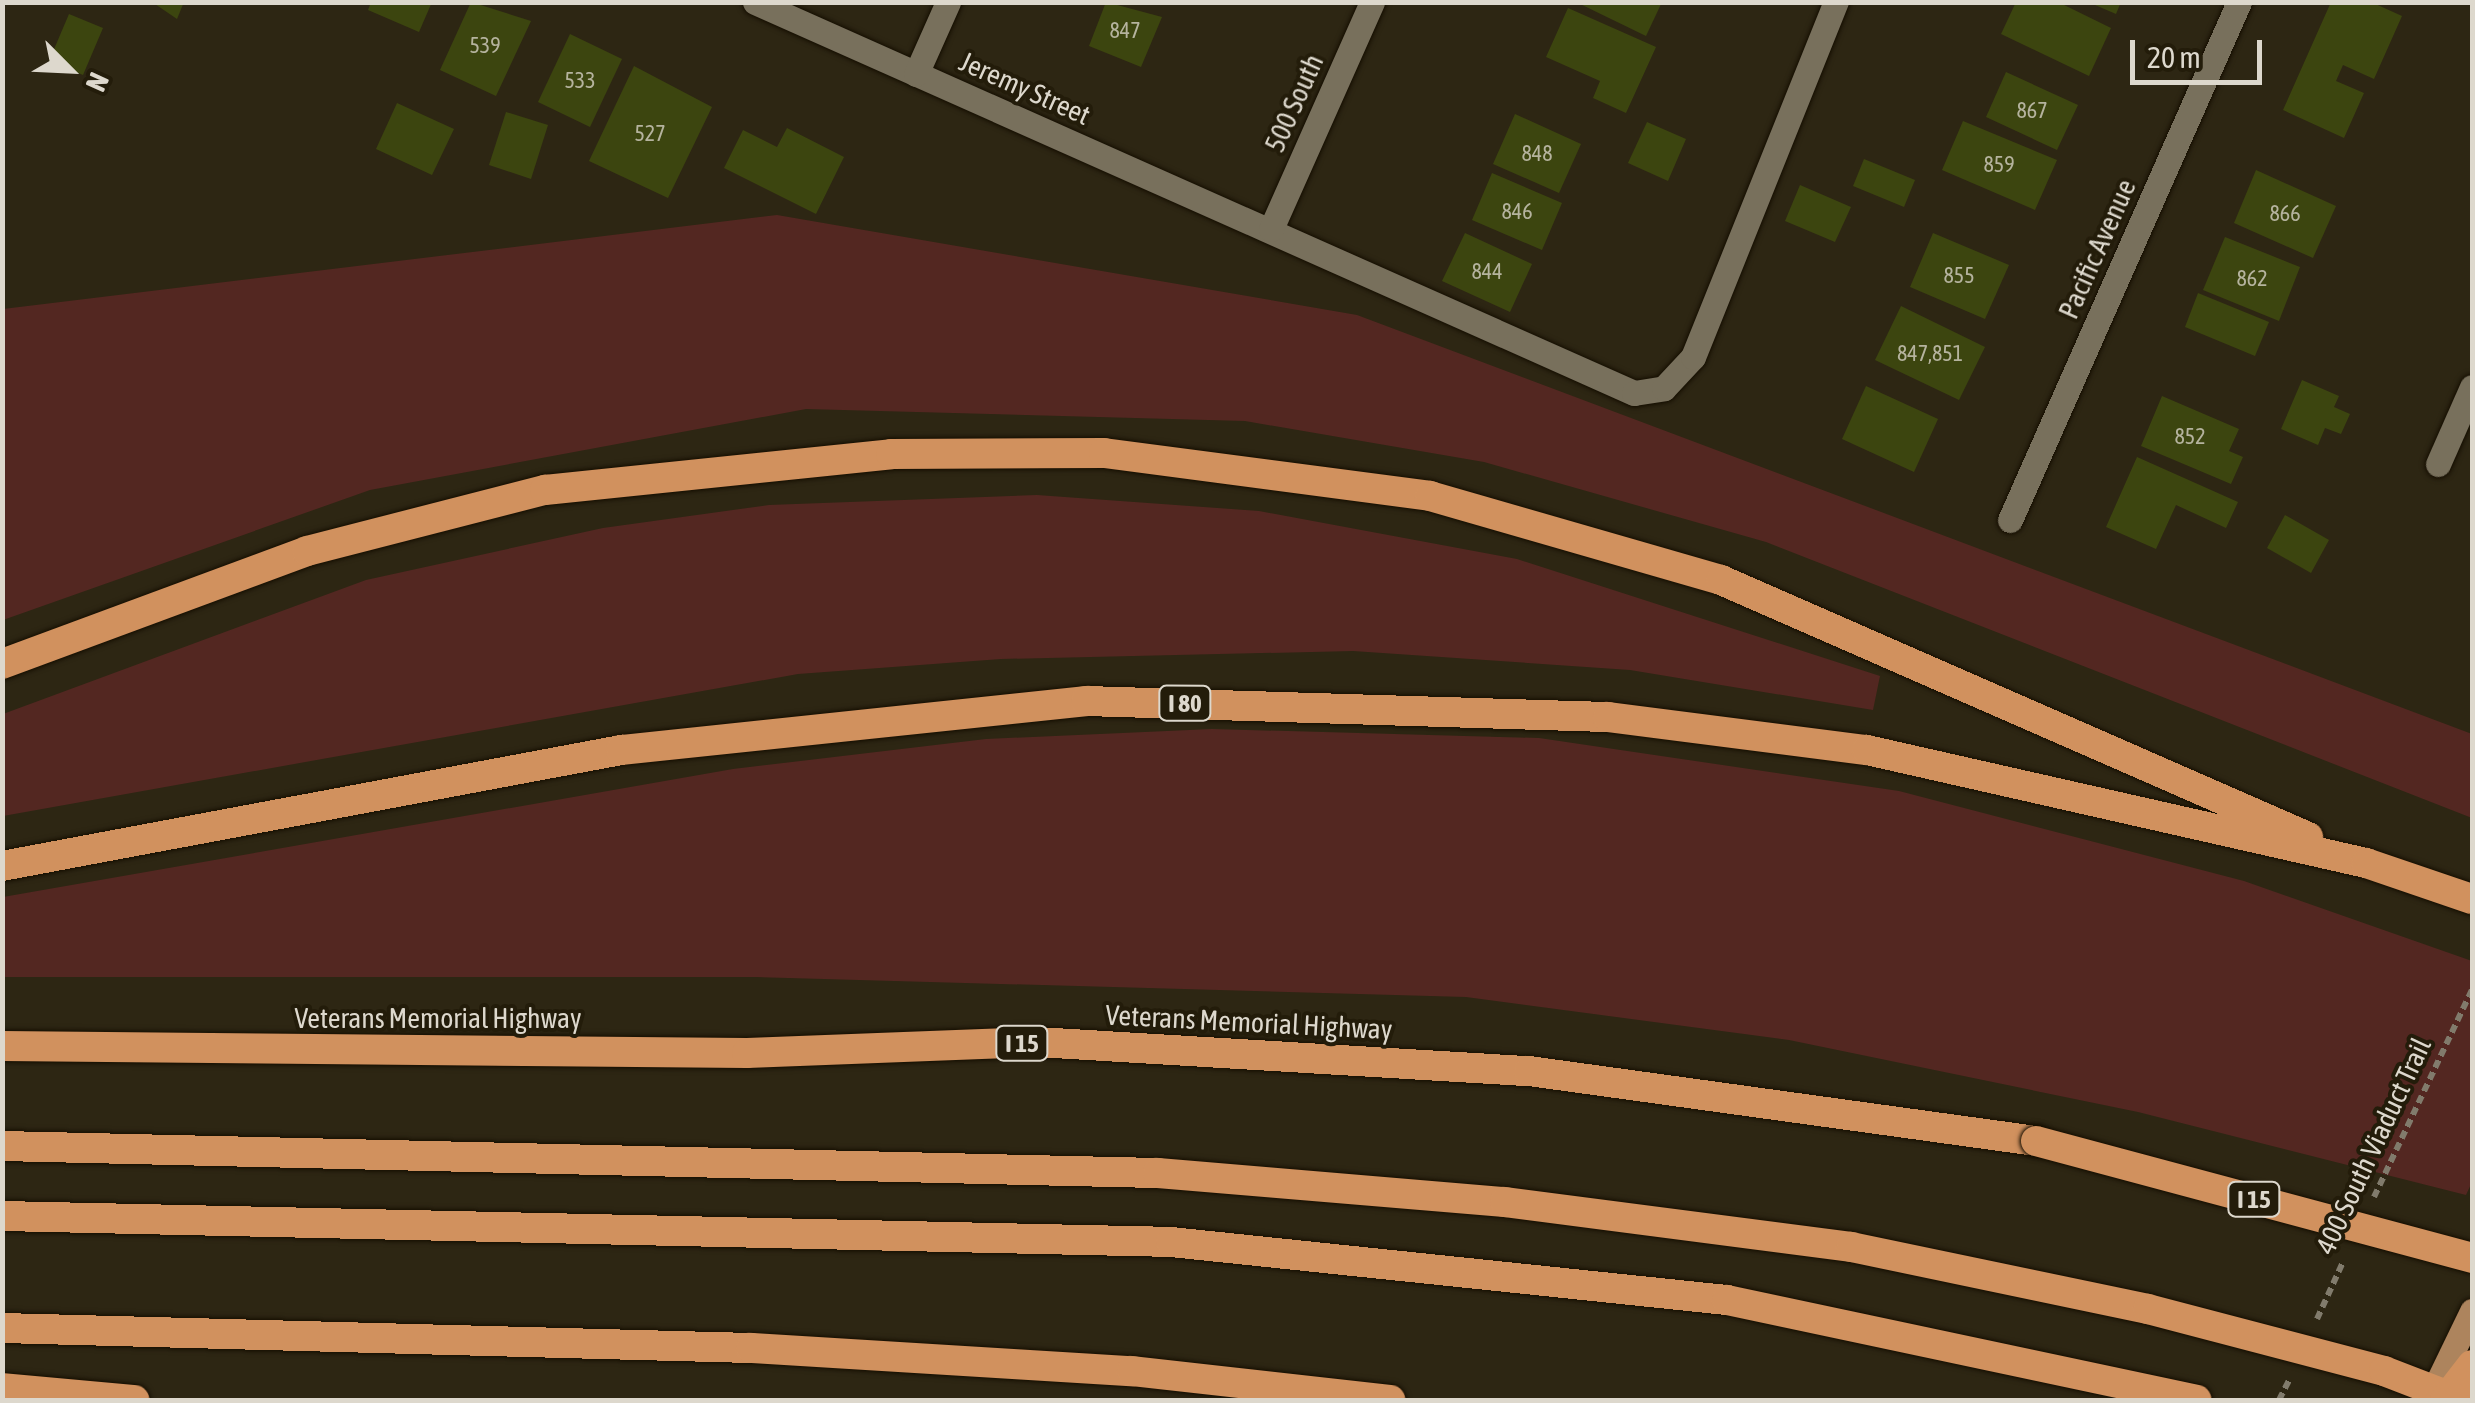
<!DOCTYPE html>
<html>
<head>
<meta charset="utf-8">
<style>
	body { margin:0 }
	#map { position:relative; width:2475px; height:1403px; overflow:hidden; background:#2d2613; font-family:"Asap Condensed",sans-serif }
	div>[style] { position:absolute }
	.green>* { inset:0; background:#532721 }
	.building>* { inset:0; background:#3c450f }
	.path>* { height:6px; margin-top:-3px; transform-origin:0; background:repeating-linear-gradient(90deg,#817b6c 0 8px,transparent 0 13px) }
	.roads { filter:drop-shadow(0 0 2px #150e01) drop-shadow(0 0 2px #150e01) }
	.minor>* { height:25px; margin:-12.5px; padding:0 12.5px; transform-origin:12.5px; border-radius:12.5px; background:#78705c }
	.major>* { height:25px; margin:-12.5px; padding:0 12.5px; transform-origin:12.5px; border-radius:12.5px; background:#ad845d }
	.highway>* { height:30px; margin:-15px; padding:0 15px; transform-origin:15px; border-radius:15px; background:#d1915e }
	.bridges { filter:drop-shadow(0 0 2px #150e01) drop-shadow(0 0 2px #150e01) }
	.highway-bridge>* { height:30px; margin:-15px; padding:0 15px; transform-origin:15px; border-radius:15px; background:#d1915e }
	span { translate:-50% -50%; white-space:nowrap; text-align:center; line-height:1.15; -webkit-text-stroke:8px #231c0a; paint-order:stroke }
	.number-label { font-size:22px; color:#b5b39e }
	.number-label span { -webkit-text-stroke-width:0 }
	.shield-label span { padding:2px 8px; background:#231c0a; border:2px solid; border-radius:8px; -webkit-text-stroke-width:0 }
	.shield-label { font-size:25px; color:#ddd8cd; font-weight:700 }
	.street-label { font-size:28px; color:#ddd8cd }
	.frame { position:absolute; inset:0; border:5px solid #ddd8cd; pointer-events:none }
	.north { position:absolute; left:20px; top:20px; width:100px; height:100px; -webkit-text-stroke:8px #231c0a; paint-order:stroke; rotate:114deg; font-size:28px; font-weight:700; line-height:40px; text-align:center; color:#ddd8cd }
	.north::after { content:''; display:block; margin:auto; width:35px; height:45px; background:#ddd8cd; clip-path:polygon(50% 0,100% 100%,50% 72%,0 100%) }
	.scale { position:absolute; left:2130px; top:40px; width:132px; height:45px; box-sizing:border-box; border:5px solid #ddd8cd; border-top:0; padding-left:12px; font-size:30px; line-height:35px; white-space:nowrap; color:#ddd8cd; -webkit-text-stroke:8px #231c0a; paint-order:stroke }
</style>
</head>
<body>
<div id="map">
	<div class="green">
		<div style="clip-path:polygon(777px 215px,1357px 315px,2472px 734px,2472px 818px,1766px 542px,1484px 462px,1245px 421px,806px 409px,370px 490px,3px 620px,3px 309px)"></div>
		<div style="clip-path:polygon(1037px 495px,1259px 511px,1517px 559px,1880px 676px,1873px 710px,1630px 670px,1353px 651px,1001px 659px,798px 674px,3px 816px,3px 714px,366px 580px,603px 528px,769px 505px)"></div>
		<div style="clip-path:polygon(1212px 729px,1539px 738px,1899px 791px,2244px 881px,2472px 961px,2472px 1182px,2466px 1195px,2138px 1112px,1789px 1040px,1466px 997px,756px 977px,3px 977px,3px 897px,733px 769px,986px 739px)"></div>
	</div>
	<div class="building">
		<div style="clip-path:polygon(152px 2px,184px 2px,177px 19px)"></div>
		<div style="clip-path:polygon(371px 2px,432px 2px,419px 32px,368px 10px)"></div>
		<div style="clip-path:polygon(471px 2px,531px 21px,496px 96px,440px 70px)"></div>
		<div style="clip-path:polygon(1106px 2px,1162px 17px,1141px 67px,1089px 46px)"></div>
		<div style="clip-path:polygon(1576px 2px,1662px 2px,1646px 36px)"></div>
		<div style="clip-path:polygon(2016px 2px,2058px 2px,2111px 28px,2089px 76px,2001px 34px)"></div>
		<div style="clip-path:polygon(2088px 2px,2121px 2px,2116px 14px)"></div>
		<div style="clip-path:polygon(2331px 2px,2371px 2px,2402px 16px,2374px 79px,2343px 65px,2336px 81px,2364px 93px,2344px 138px,2283px 110px)"></div>
		<div style="clip-path:polygon(1568px 8px,1656px 47px,1626px 113px,1593px 98px,1600px 81px,1546px 57px)"></div>
		<div style="clip-path:polygon(69px 14px,103px 28px,83px 75px,49px 61px)"></div>
		<div style="clip-path:polygon(570px 34px,622px 59px,590px 127px,538px 102px)"></div>
		<div style="clip-path:polygon(634px 66px,712px 107px,668px 198px,589px 161px)"></div>
		<div style="clip-path:polygon(2006px 72px,2078px 105px,2057px 150px,1986px 117px)"></div>
		<div style="clip-path:polygon(397px 103px,454px 129px,432px 175px,376px 149px)"></div>
		<div style="clip-path:polygon(506px 112px,548px 125px,531px 179px,489px 165px)"></div>
		<div style="clip-path:polygon(1515px 114px,1581px 144px,1559px 193px,1493px 164px)"></div>
		<div style="clip-path:polygon(1963px 121px,2057px 160px,2035px 210px,1942px 170px)"></div>
		<div style="clip-path:polygon(1647px 122px,1686px 139px,1668px 181px,1628px 163px)"></div>
		<div style="clip-path:polygon(787px 128px,844px 157px,816px 214px,724px 168px,743px 130px,777px 147px)"></div>
		<div style="clip-path:polygon(1864px 159px,1915px 180px,1904px 207px,1853px 186px)"></div>
		<div style="clip-path:polygon(2256px 170px,2336px 206px,2313px 258px,2234px 223px)"></div>
		<div style="clip-path:polygon(1492px 173px,1562px 203px,1542px 250px,1472px 220px)"></div>
		<div style="clip-path:polygon(1800px 185px,1851px 207px,1835px 242px,1785px 221px)"></div>
		<div style="clip-path:polygon(1465px 233px,1532px 264px,1510px 312px,1442px 281px)"></div>
		<div style="clip-path:polygon(1933px 233px,2009px 265px,1985px 319px,1910px 287px)"></div>
		<div style="clip-path:polygon(2225px 237px,2300px 267px,2279px 321px,2203px 290px)"></div>
		<div style="clip-path:polygon(2198px 293px,2269px 322px,2255px 356px,2185px 327px)"></div>
		<div style="clip-path:polygon(1901px 306px,1985px 347px,1959px 400px,1875px 360px)"></div>
		<div style="clip-path:polygon(2302px 380px,2339px 396px,2334px 407px,2350px 414px,2341px 434px,2325px 428px,2318px 445px,2281px 429px)"></div>
		<div style="clip-path:polygon(1866px 386px,1938px 419px,1914px 472px,1842px 439px)"></div>
		<div style="clip-path:polygon(2162px 396px,2239px 429px,2229px 451px,2243px 457px,2231px 484px,2141px 446px)"></div>
		<div style="clip-path:polygon(2137px 457px,2238px 502px,2226px 528px,2176px 505px,2156px 549px,2106px 527px)"></div>
		<div style="clip-path:polygon(2285px 515px,2329px 540px,2311px 573px,2267px 548px)"></div>
	</div>
	<div class="path">
		<div style="left:2374px;top:1197px;width:229px;rotate:-64.7deg"></div>
		<div style="left:2317px;top:1319px;width:63px;rotate:-65.5deg"></div>
		<div style="left:2279px;top:1400px;width:22px;rotate:-63deg"></div>
	</div>
	<div class="roads">
		<div class="minor">
			<div style="left:755px;top:2px;width:962px;rotate:23.98deg"></div>
			<div style="left:1634px;top:393px;width:30px;rotate:-9deg"></div>
			<div style="left:1664px;top:388px;width:42px;rotate:-46.9deg"></div>
			<div style="left:1693px;top:357px;width:383px;rotate:-68.1deg"></div>
			<div style="left:916px;top:74px;width:79px;rotate:-66deg"></div>
			<div style="left:1271px;top:229px;width:248px;rotate:-66deg"></div>
			<div style="left:2438px;top:464px;width:84px;rotate:-66.2deg"></div>
			<div style="left:2010px;top:520px;width:566px;rotate:-66.15deg"></div>
		</div>
		<div class="major">
			<div style="left:2429px;top:1400px;width:99px;rotate:-64.2deg"></div>
		</div>
		<div class="highway">
			<div style="left:2px;top:664px;width:325px;rotate:-20.3deg"></div>
			<div style="left:307px;top:551px;width:246px;rotate:-14.4deg"></div>
			<div style="left:545px;top:490px;width:348px;rotate:-5.9deg"></div>
			<div style="left:891px;top:454px;width:213px;rotate:-0.3deg"></div>
			<div style="left:1104px;top:453px;width:329px;rotate:7.5deg"></div>
			<div style="left:1430px;top:496px;width:303px;rotate:16.1deg"></div>
			<div style="left:1721px;top:580px;width:641px;rotate:23.64deg"></div>
			<div style="left:2px;top:866px;width:630px;rotate:-10.61deg"></div>
			<div style="left:621px;top:750px;width:468px;rotate:-6deg"></div>
			<div style="left:1086px;top:701px;width:522px;rotate:1.76deg"></div>
			<div style="left:1608px;top:717px;width:261px;rotate:7.3deg"></div>
			<div style="left:1867px;top:750px;width:512px;rotate:12.76deg"></div>
			<div style="left:2366px;top:863px;width:112px;rotate:18.8deg"></div>
			<div style="left:2px;top:1046px;width:745px;rotate:0.54deg"></div>
			<div style="left:747px;top:1053px;width:290px;rotate:-2.2deg"></div>
			<div style="left:1037px;top:1042px;width:493px;rotate:3.4deg"></div>
			<div style="left:1529px;top:1071px;width:512px;rotate:7.86deg"></div>
			<div style="left:2px;top:1146px;width:1156px;rotate:1.34deg"></div>
			<div style="left:1158px;top:1173px;width:348px;rotate:4.8deg"></div>
			<div style="left:1505px;top:1202px;width:349px;rotate:7.4deg"></div>
			<div style="left:1851px;top:1247px;width:303px;rotate:11.8deg"></div>
			<div style="left:2148px;top:1309px;width:244px;rotate:14.7deg"></div>
			<div style="left:2384px;top:1371px;width:80px;rotate:21.1deg"></div>
			<div style="left:2px;top:1216px;width:1169px;rotate:1.27deg"></div>
			<div style="left:1171px;top:1242px;width:559px;rotate:5.96deg"></div>
			<div style="left:1727px;top:1300px;width:480px;rotate:12deg"></div>
			<div style="left:2px;top:1328px;width:749px;rotate:1.53deg"></div>
			<div style="left:751px;top:1348px;width:382px;rotate:3.5deg"></div>
			<div style="left:1132px;top:1371px;width:260px;rotate:6.4deg"></div>
			<div style="left:2px;top:1388px;width:133px;rotate:5.2deg"></div>
			<div style="left:2445px;top:1400px;width:44px;rotate:-52.4deg"></div>
		</div>
	</div>
	<div class="bridges">
		<div class="highway-bridge">
			<div style="left:2036px;top:1141px;width:451px;rotate:15deg"></div>
		</div>
	</div>
	<div class="number-label">
		<span style="left:1125px;top:31px">847</span>
		<span style="left:485px;top:46px">539</span>
		<span style="left:580px;top:81px">533</span>
		<span style="left:2032px;top:111px">867</span>
		<span style="left:650px;top:134px">527</span>
		<span style="left:1537px;top:154px">848</span>
		<span style="left:1999px;top:165px">859</span>
		<span style="left:1517px;top:212px">846</span>
		<span style="left:2285px;top:214px">866</span>
		<span style="left:1487px;top:272px">844</span>
		<span style="left:1959px;top:276px">855</span>
		<span style="left:2252px;top:279px">862</span>
		<span style="left:1930px;top:354px">847,851</span>
		<span style="left:2190px;top:437px">852</span>
	</div>
	<div class="shield-label">
		<span style="left:1185px;top:703px">I 80</span>
		<span style="left:1022px;top:1043px">I 15</span>
		<span style="left:2254px;top:1199px">I 15</span>
	</div>
	<div class="street-label">
		<span style="left:1025px;top:88px;rotate:24deg">Jeremy Street</span>
		<span style="left:1294px;top:103px;rotate:-66deg">500 South</span>
		<span style="left:2097px;top:249px;rotate:-66deg">Pacific Avenue</span>
		<span style="left:438px;top:1018px">Veterans Memorial Highway</span>
		<span style="left:1249px;top:1022px;rotate:3deg">Veterans Memorial Highway</span>
		<span style="left:2373px;top:1146px;rotate:-65deg">400 South Viaduct Trail</span>
	</div>
	<div class="frame"></div>
	<div class="north">N</div>
	<div class="scale">20 m</div>
</div>
</body>
</html>
